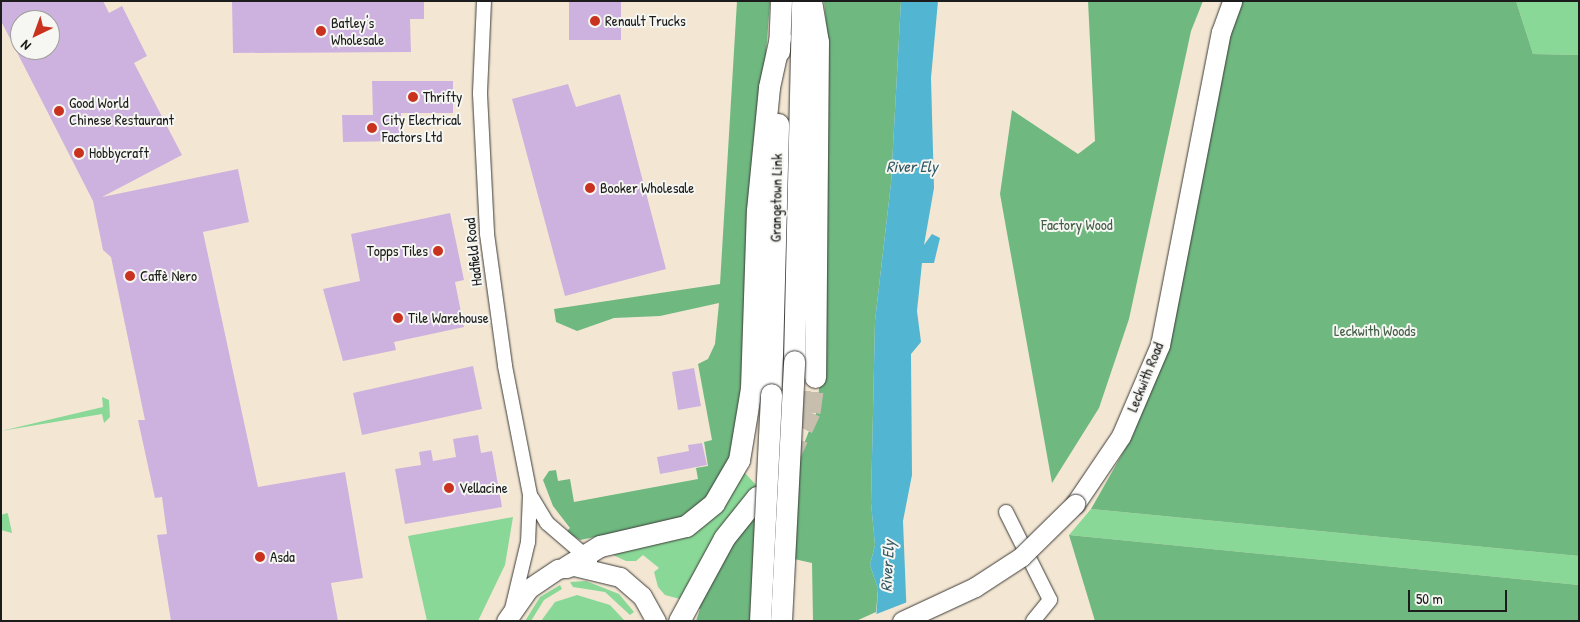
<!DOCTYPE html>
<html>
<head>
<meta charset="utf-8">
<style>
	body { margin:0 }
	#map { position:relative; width:1580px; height:622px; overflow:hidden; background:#f3e7d3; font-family:"Patrick Hand",sans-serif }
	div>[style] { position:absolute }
	.green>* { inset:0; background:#8ad897 }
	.forest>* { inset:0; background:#6fb880 }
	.water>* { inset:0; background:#52b5d1 }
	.pier>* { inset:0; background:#f3e7d3 }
	.building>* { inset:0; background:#cdb2df }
	.primary-tunnel>* { height:21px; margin-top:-10.5px; transform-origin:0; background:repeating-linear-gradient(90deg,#c8beae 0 21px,transparent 0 32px) }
	.roads { filter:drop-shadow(0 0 1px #3c3a37) drop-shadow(0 0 1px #3c3a37) }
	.street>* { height:14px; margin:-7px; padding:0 7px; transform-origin:7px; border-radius:7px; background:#fff }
	.secondary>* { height:19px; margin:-9.5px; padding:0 9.5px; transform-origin:9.5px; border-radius:9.5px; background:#fff }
	.primary>* { height:21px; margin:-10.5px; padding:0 10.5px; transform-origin:10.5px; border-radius:10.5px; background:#fff }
	.bridges { filter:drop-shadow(0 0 1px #3c3a37) drop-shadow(0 0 1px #3c3a37) }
	.secondary-bridge>* { height:19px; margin:-9.5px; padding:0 9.5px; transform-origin:9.5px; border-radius:9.5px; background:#fff }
	.primary-bridge>* { height:21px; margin:-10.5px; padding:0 10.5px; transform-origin:10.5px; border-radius:10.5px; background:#fff }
	.dots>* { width:14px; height:14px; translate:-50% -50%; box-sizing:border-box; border:2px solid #f6f6f2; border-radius:50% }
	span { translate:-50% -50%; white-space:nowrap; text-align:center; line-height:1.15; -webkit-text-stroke:4px #f6f6f2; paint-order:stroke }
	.poi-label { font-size:15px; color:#1c1c1c }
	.left { translate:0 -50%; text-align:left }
	.right { translate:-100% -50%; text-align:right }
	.street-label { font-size:15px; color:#1c1c1c }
	.park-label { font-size:15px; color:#425e47 }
	.water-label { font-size:16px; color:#325964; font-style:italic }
	.frame { position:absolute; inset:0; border:2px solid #1c1c1c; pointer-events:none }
	.north { position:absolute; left:10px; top:10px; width:50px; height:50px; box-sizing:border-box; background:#f6f6f2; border:1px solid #9f9f9c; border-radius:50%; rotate:222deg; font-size:14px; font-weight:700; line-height:20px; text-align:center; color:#1c1c1c }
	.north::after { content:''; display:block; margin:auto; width:18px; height:22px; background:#c8321e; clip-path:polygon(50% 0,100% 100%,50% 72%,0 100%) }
	.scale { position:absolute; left:1408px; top:590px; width:99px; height:22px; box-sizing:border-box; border:2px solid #1c1c1c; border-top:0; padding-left:6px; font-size:15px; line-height:18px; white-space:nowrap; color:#1c1c1c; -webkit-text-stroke:4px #f6f6f2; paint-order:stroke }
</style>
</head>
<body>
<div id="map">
	<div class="green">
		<div style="clip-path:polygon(1516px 1px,1579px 1px,1579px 55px,1533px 54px)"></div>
		<div style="clip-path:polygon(102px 397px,109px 400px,110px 417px,104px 423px,102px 414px,1px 431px,103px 407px)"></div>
		<div style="clip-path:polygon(743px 471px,758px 487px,680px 599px,665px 595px,658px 587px,654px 572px,659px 568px,643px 555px,636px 561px,626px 561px,611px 554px,682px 536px)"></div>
		<div style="clip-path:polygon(1091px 509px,1579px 556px,1579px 585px,1069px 535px)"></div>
		<div style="clip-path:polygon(7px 513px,8px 514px,12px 533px,1px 530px,1px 515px)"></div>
		<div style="clip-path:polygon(513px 517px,505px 565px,478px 621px,427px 621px,408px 536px)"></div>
		<div style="clip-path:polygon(586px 581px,619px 594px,634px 612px,630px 615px,605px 592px,573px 587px,570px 582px)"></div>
		<div style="clip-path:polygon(560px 585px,562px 589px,544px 600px,531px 621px,525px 621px,540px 597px)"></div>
		<div style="clip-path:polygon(577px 595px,610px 605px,625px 621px,541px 621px,555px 602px)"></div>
	</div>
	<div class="forest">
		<div style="clip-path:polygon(737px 1px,770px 1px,736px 448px,713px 493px,675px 521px,580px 540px,566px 532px,570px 528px,553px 506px,543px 480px,549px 471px,556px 470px,558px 481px,570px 479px,574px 502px,698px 479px,696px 468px,708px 466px,704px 442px,712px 440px,698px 364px,708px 359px,715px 344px,719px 303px,660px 316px,614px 318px,577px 331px,556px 322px,554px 309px,720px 284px)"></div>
		<div style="clip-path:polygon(824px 1px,901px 1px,891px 183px,875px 321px,871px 503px,875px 545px,870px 565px,878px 589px,876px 612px,856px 621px,813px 621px,812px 563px,794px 559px,799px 456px,817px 411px,822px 356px,829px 55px)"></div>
		<div style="clip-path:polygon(1088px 1px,1203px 1px,1191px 31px,1129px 319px,1099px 408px,1052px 483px,1000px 194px,1012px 110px,1078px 154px,1095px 141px)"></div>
		<div style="clip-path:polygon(1241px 1px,1516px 1px,1533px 54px,1579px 55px,1579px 556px,1091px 509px,1133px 435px,1164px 349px,1231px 29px)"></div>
		<div style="clip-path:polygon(757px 508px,751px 621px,696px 621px,700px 609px,694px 606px)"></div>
		<div style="clip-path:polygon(1069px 535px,1579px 585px,1579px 621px,1095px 621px)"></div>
	</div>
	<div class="water">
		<div style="clip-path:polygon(901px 1px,938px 1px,931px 78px,934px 188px,924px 245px,932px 234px,940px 238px,934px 263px,922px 263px,917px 311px,921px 342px,911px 354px,912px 475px,903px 521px,907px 621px,876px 621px,878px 589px,870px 565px,875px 545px,871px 503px,875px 321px,891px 183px)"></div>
	</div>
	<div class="pier">
		<div style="clip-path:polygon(910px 601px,910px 621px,873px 621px,874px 615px)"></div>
	</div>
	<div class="building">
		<div style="clip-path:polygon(evenodd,1px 1px,103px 1px,109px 13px,122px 6px,147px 56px,134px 63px,182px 155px,102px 197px,238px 169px,249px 222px,203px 232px,258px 487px,345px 472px,363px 578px,331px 583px,338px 621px,171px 621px,157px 535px,167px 534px,162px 497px,155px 498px,138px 420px,145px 420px,111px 257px,103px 250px,93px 201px,1px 21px,1px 1px,20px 20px,50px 20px,50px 50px,20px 50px,20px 20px)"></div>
		<div style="clip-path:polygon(232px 1px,424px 1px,424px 19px,410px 19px,411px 52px,233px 53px)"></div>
		<div style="clip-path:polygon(569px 1px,621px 1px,621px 40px,569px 40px)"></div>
		<div style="clip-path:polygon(372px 81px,453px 81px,453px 113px,401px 113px,401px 141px,343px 142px,342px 115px,373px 115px)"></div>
		<div style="clip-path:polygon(568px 84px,576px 107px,620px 94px,666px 269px,565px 296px,512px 99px)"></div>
		<div style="clip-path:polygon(450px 213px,464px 280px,455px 282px,464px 327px,394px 342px,396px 350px,343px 361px,323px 289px,360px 281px,351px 234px)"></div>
		<div style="clip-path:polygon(473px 366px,482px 409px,362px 435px,353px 393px)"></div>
		<div style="clip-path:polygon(694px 368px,701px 406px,678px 410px,672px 372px)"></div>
		<div style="clip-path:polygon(478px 435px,481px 453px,492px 451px,502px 507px,405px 524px,395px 469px,421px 465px,419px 452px,431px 450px,433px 461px,456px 457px,453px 439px)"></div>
		<div style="clip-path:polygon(702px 443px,707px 465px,660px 474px,657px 457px,689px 451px,688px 445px)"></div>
	</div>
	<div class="primary-tunnel">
		<div style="left:789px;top:457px;width:50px;rotate:-65deg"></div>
		<div style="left:810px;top:412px;width:35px;rotate:-82deg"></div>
	</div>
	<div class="roads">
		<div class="street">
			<div style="left:484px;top:1px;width:93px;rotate:92.5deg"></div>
			<div style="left:480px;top:94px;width:140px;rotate:87.1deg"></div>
			<div style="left:487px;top:234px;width:133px;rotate:82.2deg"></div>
			<div style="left:505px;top:366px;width:131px;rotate:79deg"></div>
			<div style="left:530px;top:495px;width:47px;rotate:92.4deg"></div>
			<div style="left:528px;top:542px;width:69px;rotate:103.4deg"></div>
			<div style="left:532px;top:498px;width:29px;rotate:59deg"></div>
			<div style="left:547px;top:523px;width:57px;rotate:40.7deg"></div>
			<div style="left:1006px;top:512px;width:98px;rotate:63.4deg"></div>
			<div style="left:1050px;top:600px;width:27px;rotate:129deg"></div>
		</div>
		<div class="secondary">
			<div style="left:1075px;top:504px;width:82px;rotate:-55.9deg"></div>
			<div style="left:1121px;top:436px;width:99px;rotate:-66.8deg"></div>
			<div style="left:1160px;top:345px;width:319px;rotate:-79deg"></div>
			<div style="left:1221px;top:32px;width:33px;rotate:-70deg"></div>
			<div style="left:506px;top:621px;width:39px;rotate:-55deg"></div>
			<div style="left:528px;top:589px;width:36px;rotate:-34deg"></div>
			<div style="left:558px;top:569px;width:16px;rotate:-11deg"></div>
			<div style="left:574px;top:566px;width:47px;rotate:13.4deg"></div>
			<div style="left:620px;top:577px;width:29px;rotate:41deg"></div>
			<div style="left:642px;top:596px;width:29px;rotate:61deg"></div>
		</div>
		<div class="primary">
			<div style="left:811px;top:1px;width:42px;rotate:80.3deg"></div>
			<div style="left:818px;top:42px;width:335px;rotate:90.5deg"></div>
			<div style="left:779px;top:51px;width:50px;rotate:-87.7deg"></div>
			<div style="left:794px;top:361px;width:360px;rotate:-88.7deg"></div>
			<div style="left:771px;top:394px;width:270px;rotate:-88.5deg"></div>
			<div style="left:566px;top:567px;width:40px;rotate:-32deg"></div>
			<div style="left:600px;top:546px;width:88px;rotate:-13.1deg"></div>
			<div style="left:686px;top:526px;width:36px;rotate:-39deg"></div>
			<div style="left:714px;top:503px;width:50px;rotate:-59.8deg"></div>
			<div style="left:739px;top:460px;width:73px;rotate:-80.5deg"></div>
			<div style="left:751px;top:388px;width:178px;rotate:-88.1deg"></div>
			<div style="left:757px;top:210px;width:124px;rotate:-84.4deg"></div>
			<div style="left:769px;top:87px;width:51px;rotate:-77.6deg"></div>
			<div style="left:679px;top:621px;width:94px;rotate:-61.5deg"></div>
			<div style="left:724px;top:538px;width:53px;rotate:-51.2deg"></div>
		</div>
	</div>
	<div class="bridges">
		<div class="secondary-bridge">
			<div style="left:902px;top:621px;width:81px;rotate:-25deg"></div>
			<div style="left:975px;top:587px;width:55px;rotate:-33.1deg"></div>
			<div style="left:1021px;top:557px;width:76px;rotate:-44.5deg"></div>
		</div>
		<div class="primary-bridge">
			<div style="left:760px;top:621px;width:227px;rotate:-87.2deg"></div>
			<div style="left:781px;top:621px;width:260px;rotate:-87.1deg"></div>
		</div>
	</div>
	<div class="dots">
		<div style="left:595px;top:21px;background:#c8321e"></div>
		<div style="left:321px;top:31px;background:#c8321e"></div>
		<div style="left:413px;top:97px;background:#c8321e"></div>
		<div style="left:59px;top:111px;background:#c8321e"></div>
		<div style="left:372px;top:128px;background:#c8321e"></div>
		<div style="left:79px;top:153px;background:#c8321e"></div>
		<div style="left:590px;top:188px;background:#c8321e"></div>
		<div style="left:438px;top:251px;background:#c8321e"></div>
		<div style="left:130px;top:276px;background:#c8321e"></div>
		<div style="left:398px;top:318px;background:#c8321e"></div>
		<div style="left:449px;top:488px;background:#c8321e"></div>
		<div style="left:260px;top:557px;background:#c8321e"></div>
	</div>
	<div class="poi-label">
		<span class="left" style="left:605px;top:21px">Renault Trucks</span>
		<span class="left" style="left:331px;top:31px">Batley's<br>Wholesale</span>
		<span class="left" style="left:423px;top:97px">Thrifty</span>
		<span class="left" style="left:69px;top:111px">Good World<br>Chinese Restaurant</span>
		<span class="left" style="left:382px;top:128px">City Electrical<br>Factors Ltd</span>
		<span class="left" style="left:89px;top:153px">Hobbycraft</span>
		<span class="left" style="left:600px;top:188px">Booker Wholesale</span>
		<span class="right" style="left:428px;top:251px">Topps Tiles</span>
		<span class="left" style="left:140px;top:276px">Caffè Nero</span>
		<span class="left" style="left:408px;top:318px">Tile Warehouse</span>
		<span class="left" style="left:459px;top:488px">Vellacine</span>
		<span class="left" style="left:270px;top:557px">Asda</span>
	</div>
	<div class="street-label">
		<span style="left:776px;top:198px;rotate:-89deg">Grangetown Link</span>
		<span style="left:473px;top:252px;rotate:-96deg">Hadfield Road</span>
		<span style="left:1145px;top:377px;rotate:-68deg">Leckwith Road</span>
	</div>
	<div class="park-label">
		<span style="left:1077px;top:225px">Factory Wood</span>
		<span style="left:1375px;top:331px">Leckwith Woods</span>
	</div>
	<div class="water-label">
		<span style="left:912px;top:166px">River Ely</span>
		<span style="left:887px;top:566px;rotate:-87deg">River Ely</span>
	</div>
	<div class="frame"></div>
	<div class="north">N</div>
	<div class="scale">50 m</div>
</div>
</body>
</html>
